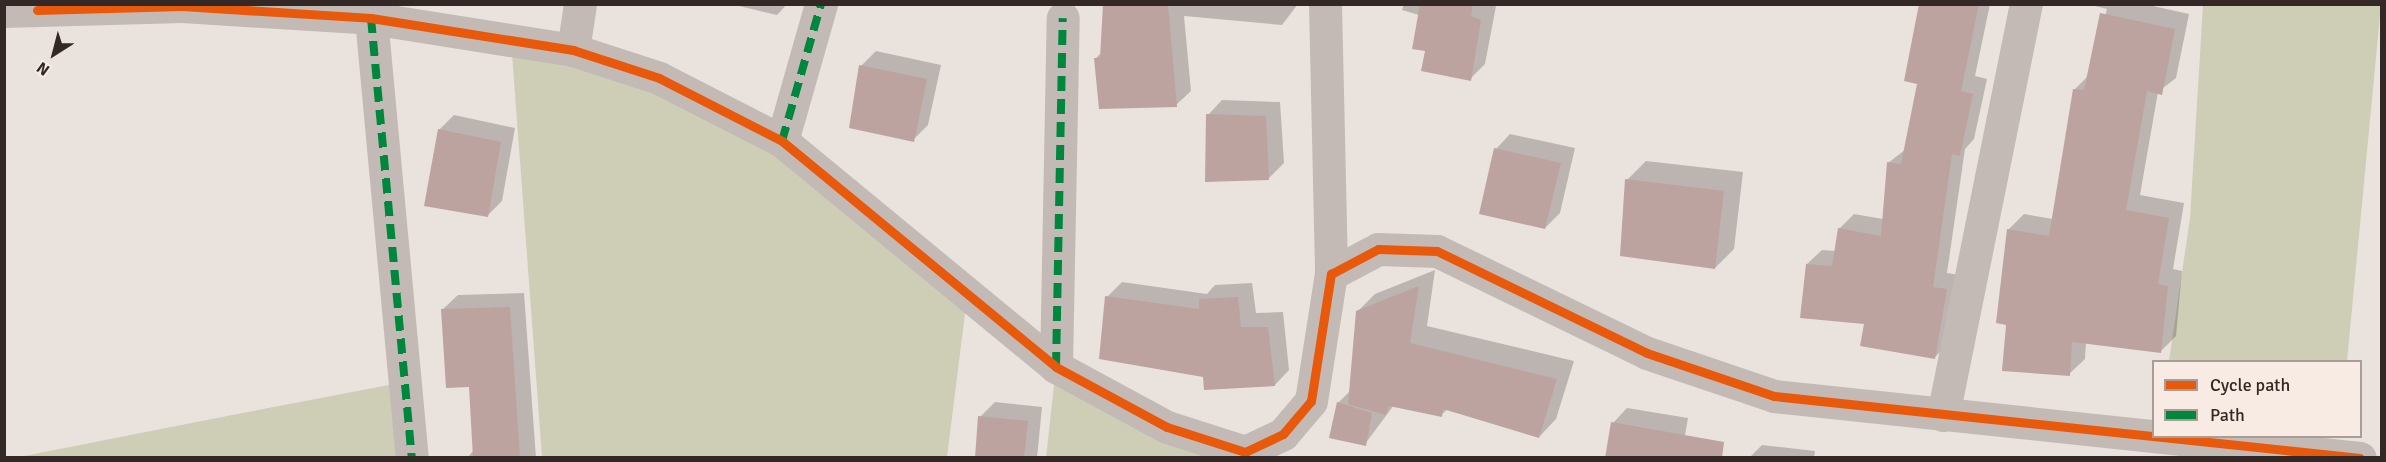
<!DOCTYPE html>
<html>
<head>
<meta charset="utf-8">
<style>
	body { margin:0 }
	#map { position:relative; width:2386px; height:462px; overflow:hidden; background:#eae2dd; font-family:Signika,sans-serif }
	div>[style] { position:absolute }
	.green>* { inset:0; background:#ceceb7 }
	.shadow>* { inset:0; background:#0003 }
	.building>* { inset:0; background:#bda39f }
	.minor>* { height:33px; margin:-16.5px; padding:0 16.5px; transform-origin:16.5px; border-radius:16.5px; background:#c3bab6 }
	.quiet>* { height:8px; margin-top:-4px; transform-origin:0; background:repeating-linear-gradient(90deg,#00873e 0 15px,transparent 0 23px) }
	.cycleway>* { height:9px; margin:-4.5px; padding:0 4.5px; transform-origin:4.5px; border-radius:4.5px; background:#e8590c }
	span { translate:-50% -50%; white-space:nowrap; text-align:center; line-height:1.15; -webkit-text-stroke:4.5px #f8ebe3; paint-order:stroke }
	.frame { position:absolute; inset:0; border:6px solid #332825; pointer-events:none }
	.legend { position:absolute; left:2152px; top:360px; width:210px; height:78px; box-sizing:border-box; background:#f8ebe3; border:2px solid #a99d97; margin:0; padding:8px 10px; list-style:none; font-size:18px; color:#332825 }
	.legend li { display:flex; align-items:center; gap:12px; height:30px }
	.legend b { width:30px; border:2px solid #a99d97 }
	.north { position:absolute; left:24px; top:24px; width:60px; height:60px; -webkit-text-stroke:4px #f8ebe3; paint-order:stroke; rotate:216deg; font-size:16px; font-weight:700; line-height:24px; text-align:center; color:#332825 }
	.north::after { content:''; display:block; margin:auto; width:21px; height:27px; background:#332825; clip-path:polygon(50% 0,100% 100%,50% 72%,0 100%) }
</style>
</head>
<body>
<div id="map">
	<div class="green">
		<div style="clip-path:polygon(2203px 5px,2381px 5px,2347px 361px,2169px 361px,2190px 218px)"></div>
		<div style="clip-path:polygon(511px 40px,782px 141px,967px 298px,947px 457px,542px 457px)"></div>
		<div style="clip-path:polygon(1056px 367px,1247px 458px,1046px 458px)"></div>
		<div style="clip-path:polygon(394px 384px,396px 457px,14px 458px,227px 416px)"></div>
	</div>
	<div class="shadow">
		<div style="clip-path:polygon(731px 4px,787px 4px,777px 15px)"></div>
		<div style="clip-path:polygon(1105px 4px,1298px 4px,1282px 25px,1184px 16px,1191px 91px,1176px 105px,1096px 58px,1102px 52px)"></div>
		<div style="clip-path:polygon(1404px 4px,1496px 6px,1485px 64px,1470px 79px,1426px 50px,1419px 15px,1402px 10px)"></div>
		<div style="clip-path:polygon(1922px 4px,1990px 4px,1975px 76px,1987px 79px,1974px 139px,1965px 149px,1947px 273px,1961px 275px,1949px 343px,1934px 358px,1866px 323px,1807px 264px,1822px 250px,1836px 251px,1839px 229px,1854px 214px,1883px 219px,1888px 163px,1906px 149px,1919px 83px)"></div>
		<div style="clip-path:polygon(2087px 4px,2144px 4px,2189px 14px,2176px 78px,2158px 92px,2140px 195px,2184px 203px,2173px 269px,2182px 271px,2176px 336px,2160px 352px,2086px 342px,2085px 359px,2069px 374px,2007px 324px,2008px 230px,2024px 214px,2053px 219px,2075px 89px,2089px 75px,2107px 9px)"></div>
		<div style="clip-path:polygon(876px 51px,941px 65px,928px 125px,913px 140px,861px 66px)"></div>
		<div style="clip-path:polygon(1222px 100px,1280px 102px,1284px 163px,1269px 178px,1208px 115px)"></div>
		<div style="clip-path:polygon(454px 115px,515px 128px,502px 201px,487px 216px,439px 130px)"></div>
		<div style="clip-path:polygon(1510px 134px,1575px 148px,1560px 213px,1545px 228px,1496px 149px)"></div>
		<div style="clip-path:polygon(1646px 161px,1743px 172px,1734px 249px,1715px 268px,1627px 180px)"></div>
		<div style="clip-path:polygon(1435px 270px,1427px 326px,1574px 361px,1556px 419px,1539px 437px,1448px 409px,1441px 415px,1394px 405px,1365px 444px,1338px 403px,1351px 390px,1357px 312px,1375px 294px)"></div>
		<div style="clip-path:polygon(2381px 273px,2382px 273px,2382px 311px,2381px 311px)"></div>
		<div style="clip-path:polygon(1122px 282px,1207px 294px,1215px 285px,1252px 283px,1256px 313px,1283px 312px,1289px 370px,1275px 385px,1205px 375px,1107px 297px)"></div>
		<div style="clip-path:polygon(524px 293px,536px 458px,467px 458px,474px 450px,470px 385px,443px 309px,458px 295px)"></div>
		<div style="clip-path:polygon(995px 402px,1042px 407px,1037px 458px,977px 458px,980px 417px)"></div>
		<div style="clip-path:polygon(1627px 408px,1688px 418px,1681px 458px,1613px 423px)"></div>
		<div style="clip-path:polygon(1762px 445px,1815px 451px,1814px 458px,1749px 458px)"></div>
	</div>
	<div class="building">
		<div style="clip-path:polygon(1103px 4px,1168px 4px,1177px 107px,1099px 109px,1094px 58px,1100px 58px)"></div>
		<div style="clip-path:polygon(1420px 4px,1473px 4px,1471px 16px,1481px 20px,1471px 81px,1421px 71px,1425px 51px,1412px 49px)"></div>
		<div style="clip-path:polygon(1919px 4px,1979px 4px,1961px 91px,1973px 94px,1960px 156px,1952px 154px,1933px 287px,1947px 289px,1935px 359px,1860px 346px,1864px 324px,1800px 318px,1806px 264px,1832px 266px,1838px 228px,1881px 236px,1887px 162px,1901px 164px,1917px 84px,1904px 81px)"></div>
		<div style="clip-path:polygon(2100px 13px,2175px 29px,2162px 95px,2147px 91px,2126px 210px,2169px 218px,2158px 284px,2168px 286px,2161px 353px,2072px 342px,2070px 376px,2002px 371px,2006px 325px,1996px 323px,2007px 229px,2049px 236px,2073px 89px,2084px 90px)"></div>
		<div style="clip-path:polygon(859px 65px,927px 79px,914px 142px,849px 128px)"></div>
		<div style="clip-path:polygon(1206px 114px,1266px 116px,1269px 180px,1205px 182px)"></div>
		<div style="clip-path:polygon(438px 129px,501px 142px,488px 217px,424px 206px)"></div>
		<div style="clip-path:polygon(1494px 148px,1561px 163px,1545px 229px,1479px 214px)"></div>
		<div style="clip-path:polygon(1625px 179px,1724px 191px,1715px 269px,1620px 256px)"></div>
		<div style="clip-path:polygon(1419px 286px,1410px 343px,1557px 379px,1539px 438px,1443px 409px,1442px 417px,1389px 406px,1386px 415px,1348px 404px,1356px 311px)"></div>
		<div style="clip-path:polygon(1105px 296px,1199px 309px,1199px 299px,1238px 297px,1241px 327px,1268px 327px,1275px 386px,1204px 390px,1203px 377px,1099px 359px)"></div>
		<div style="clip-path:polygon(510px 307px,520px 458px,473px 458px,469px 387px,446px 388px,441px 309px)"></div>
		<div style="clip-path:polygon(1337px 402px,1372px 413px,1366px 446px,1329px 438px)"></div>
		<div style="clip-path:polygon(978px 416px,1028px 421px,1024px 458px,975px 458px)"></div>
		<div style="clip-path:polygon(1611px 422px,1724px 442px,1722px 458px,1605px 458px)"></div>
	</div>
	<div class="minor">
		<div style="left:1325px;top:4px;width:270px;rotate:88.7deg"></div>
		<div style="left:4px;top:11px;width:178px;rotate:-1.6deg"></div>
		<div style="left:182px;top:6px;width:189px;rotate:3.6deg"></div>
		<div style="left:371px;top:18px;width:205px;rotate:9deg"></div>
		<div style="left:573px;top:50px;width:90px;rotate:18deg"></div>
		<div style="left:659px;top:78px;width:138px;rotate:27.1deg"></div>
		<div style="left:782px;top:141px;width:355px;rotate:39.5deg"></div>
		<div style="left:1056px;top:367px;width:126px;rotate:28.4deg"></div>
		<div style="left:1167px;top:427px;width:82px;rotate:17.8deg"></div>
		<div style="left:1245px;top:452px;width:42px;rotate:-25.3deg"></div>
		<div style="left:1283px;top:434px;width:43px;rotate:-49.7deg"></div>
		<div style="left:1311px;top:401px;width:129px;rotate:-81.1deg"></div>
		<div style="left:1331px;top:274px;width:53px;rotate:-28deg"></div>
		<div style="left:1378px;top:249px;width:59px;rotate:1.9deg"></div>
		<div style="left:1437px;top:251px;width:233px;rotate:25.9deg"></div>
		<div style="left:1647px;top:353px;width:134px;rotate:18.7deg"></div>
		<div style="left:1774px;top:396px;width:589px;rotate:6.04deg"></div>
		<div style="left:371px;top:18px;width:442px;rotate:84.7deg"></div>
		<div style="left:573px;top:50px;width:47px;rotate:-81.3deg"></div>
		<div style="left:782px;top:141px;width:142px;rotate:-74.1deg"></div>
		<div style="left:1056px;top:367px;width:349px;rotate:-88.9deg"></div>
		<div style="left:1943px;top:415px;width:419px;rotate:-78.6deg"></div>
	</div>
	<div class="quiet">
		<div style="left:371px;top:18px;width:442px;rotate:84.7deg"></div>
		<div style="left:782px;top:141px;width:142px;rotate:-74.1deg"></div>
		<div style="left:1056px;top:367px;width:349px;rotate:-88.9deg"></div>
	</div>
	<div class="cycleway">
		<div style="left:37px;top:10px;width:145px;rotate:-1.6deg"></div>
		<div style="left:182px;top:6px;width:189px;rotate:3.6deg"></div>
		<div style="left:371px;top:18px;width:205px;rotate:9deg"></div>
		<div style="left:573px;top:50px;width:90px;rotate:18deg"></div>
		<div style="left:659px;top:78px;width:138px;rotate:27.1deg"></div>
		<div style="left:782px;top:141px;width:355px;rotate:39.5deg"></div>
		<div style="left:1056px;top:367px;width:126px;rotate:28.4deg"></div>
		<div style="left:1167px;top:427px;width:82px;rotate:17.8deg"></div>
		<div style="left:1245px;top:452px;width:42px;rotate:-25.3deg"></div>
		<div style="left:1283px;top:434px;width:43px;rotate:-49.7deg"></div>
		<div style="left:1311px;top:401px;width:129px;rotate:-81.1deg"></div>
		<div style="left:1331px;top:274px;width:53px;rotate:-28deg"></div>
		<div style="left:1378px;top:249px;width:59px;rotate:1.9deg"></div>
		<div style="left:1437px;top:251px;width:233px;rotate:25.9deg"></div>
		<div style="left:1647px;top:353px;width:134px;rotate:18.7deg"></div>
		<div style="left:1774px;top:396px;width:589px;rotate:6.04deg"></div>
	</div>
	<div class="frame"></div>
	<ul class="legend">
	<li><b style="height:8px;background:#e8590c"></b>Cycle path</li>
	<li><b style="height:8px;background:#00873e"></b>Path</li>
	</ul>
	<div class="north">N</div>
</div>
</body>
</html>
